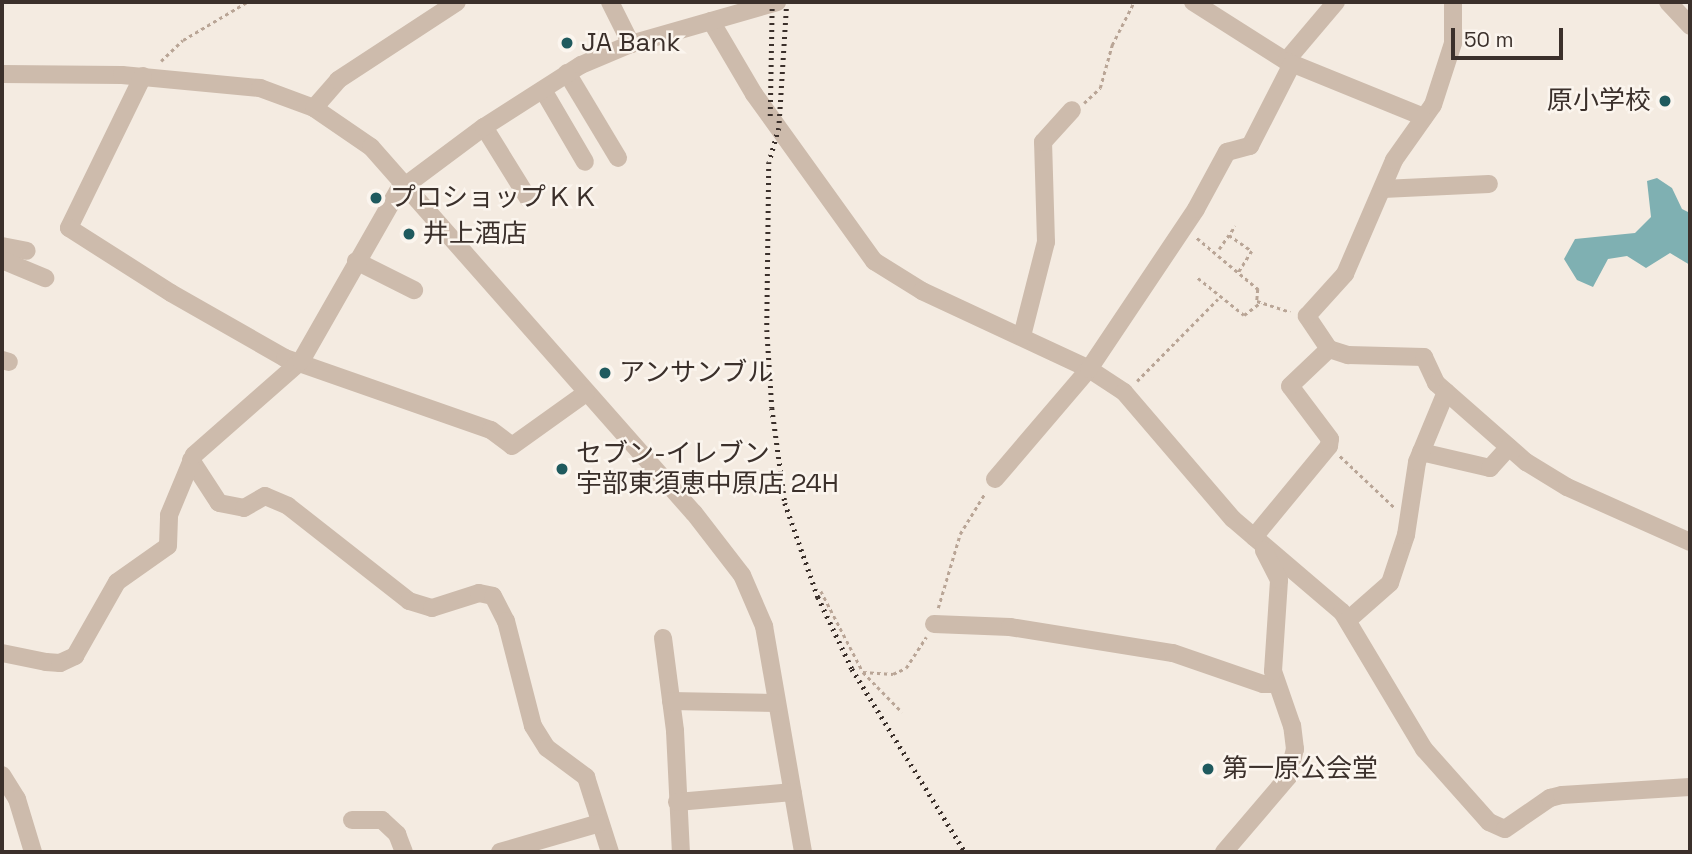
<!DOCTYPE html>
<html>
<head>
<meta charset="utf-8">
<style>
	body { margin:0 }
	#map { position:relative; width:1692px; height:854px; overflow:hidden; background:#f4ebe1; font-family:"Space Grotesk","Noto Sans JP",sans-serif }
	div>[style] { position:absolute }
	.water>* { inset:0; background:#7fb0b2 }
	.path>* { height:2.5px; margin-top:-1.25px; transform-origin:0; background:repeating-linear-gradient(90deg,#b9a596 0 3.5px,transparent 0 7px) }
	.minor>* { height:18px; margin:-9px; padding:0 9px; transform-origin:9px; border-radius:9px; background:#cdbbac }
	.rail>* { height:4.5px; margin-top:-2.25px; transform-origin:0; background:repeating-linear-gradient(90deg,#3b302b 0 2px,transparent 0 7px) }
	.dots>* { width:19px; height:19px; translate:-50% -50%; box-sizing:border-box; border:4px solid #fbf5ee; border-radius:50% }
	span { translate:-50% -50%; white-space:nowrap; text-align:center; line-height:1.15; -webkit-text-stroke:5px #fbf5ee; paint-order:stroke }
	.poi-label { font-size:26px; color:#3b302b }
	.left { translate:0 -50%; text-align:left }
	.right { translate:-100% -50%; text-align:right }
	.frame { position:absolute; inset:0; border:4px solid #3b302b; pointer-events:none }
	.scale { position:absolute; left:1451px; top:28px; width:112px; height:32px; box-sizing:border-box; border:4px solid #3b302b; border-top:0; padding-left:9px; font-size:21px; line-height:24px; white-space:nowrap; color:#3b302b; -webkit-text-stroke:5px #fbf5ee; paint-order:stroke }
</style>
</head>
<body>
<div id="map">
	<div class="water">
		<div style="clip-path:polygon(1657px 178px,1672px 188px,1682px 209px,1690px 213px,1690px 265px,1670px 253px,1646px 268px,1627px 256px,1608px 259px,1593px 287px,1577px 280px,1564px 259px,1575px 239px,1635px 233px,1651px 217px,1647px 181px)"></div>
	</div>
	<div class="path">
		<div style="left:161px;top:61px;width:30px;rotate:-44deg"></div>
		<div style="left:183px;top:40px;width:74px;rotate:-30.7deg"></div>
		<div style="left:1084px;top:103px;width:22px;rotate:-43deg"></div>
		<div style="left:1100px;top:88px;width:45px;rotate:-74.4deg"></div>
		<div style="left:1112px;top:45px;width:48px;rotate:-62.9deg"></div>
		<div style="left:1229px;top:235px;width:28px;rotate:35deg"></div>
		<div style="left:1252px;top:251px;width:25px;rotate:122deg"></div>
		<div style="left:1197px;top:238px;width:80px;rotate:39.9deg"></div>
		<div style="left:1258px;top:289px;width:12px;rotate:95deg"></div>
		<div style="left:1257px;top:301px;width:35px;rotate:18deg"></div>
		<div style="left:1219px;top:249px;width:28px;rotate:-55deg"></div>
		<div style="left:1198px;top:278px;width:59px;rotate:38.8deg"></div>
		<div style="left:1244px;top:315px;width:21px;rotate:-37deg"></div>
		<div style="left:1137px;top:381px;width:115px;rotate:-45.4deg"></div>
		<div style="left:1340px;top:456px;width:74px;rotate:43.4deg"></div>
		<div style="left:821px;top:591px;width:91px;rotate:62.6deg"></div>
		<div style="left:863px;top:672px;width:56px;rotate:45.7deg"></div>
		<div style="left:938px;top:608px;width:77px;rotate:-73.4deg"></div>
		<div style="left:960px;top:534px;width:48px;rotate:-58.6deg"></div>
		<div style="left:863px;top:672px;width:30px;rotate:4deg"></div>
		<div style="left:893px;top:674px;width:14px;rotate:-25deg"></div>
		<div style="left:906px;top:668px;width:37px;rotate:-57deg"></div>
	</div>
	<div class="minor">
		<div style="left:610px;top:2px;width:47px;rotate:63.4deg"></div>
		<div style="left:1193px;top:2px;width:110px;rotate:32.4deg"></div>
		<div style="left:1336px;top:2px;width:77px;rotate:130.3deg"></div>
		<div style="left:1286px;top:61px;width:149px;rotate:22.1deg"></div>
		<div style="left:1668px;top:2px;width:33px;rotate:47deg"></div>
		<div style="left:711px;top:21px;width:85px;rotate:59.5deg"></div>
		<div style="left:754px;top:94px;width:206px;rotate:54.3deg"></div>
		<div style="left:874px;top:261px;width:57px;rotate:32deg"></div>
		<div style="left:922px;top:291px;width:184px;rotate:25deg"></div>
		<div style="left:1089px;top:369px;width:42px;rotate:33.3deg"></div>
		<div style="left:1124px;top:392px;width:167px;rotate:49.4deg"></div>
		<div style="left:1233px;top:519px;width:143px;rotate:40.5deg"></div>
		<div style="left:1342px;top:612px;width:160px;rotate:59.1deg"></div>
		<div style="left:1424px;top:749px;width:98px;rotate:48.3deg"></div>
		<div style="left:1489px;top:822px;width:17px;rotate:24deg"></div>
		<div style="left:1505px;top:829px;width:55px;rotate:-34.6deg"></div>
		<div style="left:1550px;top:798px;width:12px;rotate:-14deg"></div>
		<div style="left:1562px;top:795px;width:128px;rotate:-3.6deg"></div>
		<div style="left:567px;top:73px;width:99px;rotate:59deg"></div>
		<div style="left:2px;top:74px;width:120px;rotate:0.5deg"></div>
		<div style="left:122px;top:75px;width:139px;rotate:5.4deg"></div>
		<div style="left:260px;top:88px;width:58px;rotate:20.3deg"></div>
		<div style="left:314px;top:108px;width:69px;rotate:34.4deg"></div>
		<div style="left:371px;top:147px;width:488px;rotate:48.6deg"></div>
		<div style="left:694px;top:513px;width:78px;rotate:52.3deg"></div>
		<div style="left:742px;top:575px;width:56px;rotate:66.7deg"></div>
		<div style="left:764px;top:626px;width:229px;rotate:80.2deg"></div>
		<div style="left:143px;top:76px;width:169px;rotate:116deg"></div>
		<div style="left:69px;top:228px;width:121px;rotate:32.5deg"></div>
		<div style="left:171px;top:293px;width:131px;rotate:29.7deg"></div>
		<div style="left:285px;top:358px;width:218px;rotate:19.3deg"></div>
		<div style="left:491px;top:430px;width:26px;rotate:37deg"></div>
		<div style="left:512px;top:446px;width:91px;rotate:-35.6deg"></div>
		<div style="left:543px;top:90px;width:83px;rotate:59.7deg"></div>
		<div style="left:314px;top:108px;width:37px;rotate:-49deg"></div>
		<div style="left:338px;top:80px;width:142px;rotate:-33.2deg"></div>
		<div style="left:484px;top:127px;width:84px;rotate:58.2deg"></div>
		<div style="left:1383px;top:189px;width:106px;rotate:-2.7deg"></div>
		<div style="left:2px;top:246px;width:25px;rotate:11deg"></div>
		<div style="left:2px;top:260px;width:47px;rotate:22.7deg"></div>
		<div style="left:356px;top:261px;width:65px;rotate:26.6deg"></div>
		<div style="left:1022px;top:336px;width:97px;rotate:-75.7deg"></div>
		<div style="left:1046px;top:242px;width:100px;rotate:-91.7deg"></div>
		<div style="left:1043px;top:142px;width:43px;rotate:-47.8deg"></div>
		<div style="left:1329px;top:349px;width:20px;rotate:18deg"></div>
		<div style="left:1348px;top:355px;width:76px;rotate:1.5deg"></div>
		<div style="left:1424px;top:357px;width:29px;rotate:65deg"></div>
		<div style="left:1436px;top:383px;width:120px;rotate:41.3deg"></div>
		<div style="left:1526px;top:462px;width:48px;rotate:31.4deg"></div>
		<div style="left:1567px;top:487px;width:135px;rotate:24.1deg"></div>
		<div style="left:2px;top:360px;width:7px;rotate:16deg"></div>
		<div style="left:1421px;top:452px;width:71px;rotate:13.1deg"></div>
		<div style="left:1490px;top:468px;width:28px;rotate:-48deg"></div>
		<div style="left:191px;top:460px;width:51px;rotate:56.9deg"></div>
		<div style="left:219px;top:503px;width:25px;rotate:11deg"></div>
		<div style="left:244px;top:508px;width:24px;rotate:-30deg"></div>
		<div style="left:265px;top:496px;width:25px;rotate:23deg"></div>
		<div style="left:288px;top:506px;width:154px;rotate:38.1deg"></div>
		<div style="left:409px;top:601px;width:24px;rotate:17deg"></div>
		<div style="left:432px;top:608px;width:49px;rotate:-17.7deg"></div>
		<div style="left:479px;top:593px;width:14px;rotate:12deg"></div>
		<div style="left:493px;top:596px;width:28px;rotate:63deg"></div>
		<div style="left:506px;top:621px;width:108px;rotate:75.6deg"></div>
		<div style="left:533px;top:726px;width:26px;rotate:58deg"></div>
		<div style="left:547px;top:748px;width:49px;rotate:36.6deg"></div>
		<div style="left:586px;top:777px;width:79px;rotate:72.3deg"></div>
		<div style="left:995px;top:479px;width:145px;rotate:-49.5deg"></div>
		<div style="left:1089px;top:369px;width:192px;rotate:-56.2deg"></div>
		<div style="left:1196px;top:209px;width:65px;rotate:-61.5deg"></div>
		<div style="left:1227px;top:152px;width:24px;rotate:-15deg"></div>
		<div style="left:1250px;top:146px;width:92px;rotate:-62.9deg"></div>
		<div style="left:1254px;top:537px;width:118px;rotate:-50.5deg"></div>
		<div style="left:1329px;top:446px;width:7px;rotate:-82deg"></div>
		<div style="left:1330px;top:439px;width:66px;rotate:-127deg"></div>
		<div style="left:1290px;top:386px;width:54px;rotate:-43.5deg"></div>
		<div style="left:1329px;top:349px;width:40px;rotate:-124deg"></div>
		<div style="left:1307px;top:316px;width:57px;rotate:-47.9deg"></div>
		<div style="left:1345px;top:274px;width:124px;rotate:-66.7deg"></div>
		<div style="left:1394px;top:160px;width:67px;rotate:-54.7deg"></div>
		<div style="left:1433px;top:105px;width:65px;rotate:-72.1deg"></div>
		<div style="left:1453px;top:43px;width:41px;rotate:-90deg"></div>
		<div style="left:1348px;top:620px;width:56px;rotate:-41.4deg"></div>
		<div style="left:1390px;top:583px;width:51px;rotate:-71.6deg"></div>
		<div style="left:1406px;top:535px;width:74px;rotate:-81.4deg"></div>
		<div style="left:1417px;top:462px;width:76px;rotate:-67.5deg"></div>
		<div style="left:934px;top:624px;width:76px;rotate:2.3deg"></div>
		<div style="left:1010px;top:627px;width:165px;rotate:9.1deg"></div>
		<div style="left:1173px;top:653px;width:95px;rotate:19deg"></div>
		<div style="left:1263px;top:684px;width:12px"></div>
		<div style="left:663px;top:638px;width:94px;rotate:82.6deg"></div>
		<div style="left:675px;top:731px;width:121px;rotate:87.2deg"></div>
		<div style="left:2px;top:653px;width:45px;rotate:11.6deg"></div>
		<div style="left:46px;top:662px;width:14px;rotate:4deg"></div>
		<div style="left:60px;top:663px;width:17px;rotate:-25deg"></div>
		<div style="left:75px;top:656px;width:85px;rotate:-60.4deg"></div>
		<div style="left:117px;top:582px;width:62px;rotate:-35.2deg"></div>
		<div style="left:168px;top:546px;width:31px;rotate:-88deg"></div>
		<div style="left:169px;top:515px;width:65px;rotate:-67.4deg"></div>
		<div style="left:194px;top:455px;width:142px;rotate:-41.3deg"></div>
		<div style="left:301px;top:361px;width:196px;rotate:-60.3deg"></div>
		<div style="left:398px;top:191px;width:107px;rotate:-36.7deg"></div>
		<div style="left:484px;top:127px;width:115px;rotate:-32.6deg"></div>
		<div style="left:581px;top:65px;width:54px;rotate:-22.8deg"></div>
		<div style="left:631px;top:44px;width:152px;rotate:-16deg"></div>
		<div style="left:671px;top:701px;width:105px;rotate:1.1deg"></div>
		<div style="left:2px;top:775px;width:28px;rotate:58deg"></div>
		<div style="left:17px;top:799px;width:55px;rotate:73.2deg"></div>
		<div style="left:677px;top:802px;width:116px;rotate:-4.9deg"></div>
		<div style="left:352px;top:820px;width:30px"></div>
		<div style="left:382px;top:820px;width:21px;rotate:43deg"></div>
		<div style="left:397px;top:834px;width:19px;rotate:69deg"></div>
		<div style="left:500px;top:852px;width:104px;rotate:-16.2deg"></div>
		<div style="left:1224px;top:852px;width:99px;rotate:-49.5deg"></div>
		<div style="left:1288px;top:777px;width:29px;rotate:-76deg"></div>
		<div style="left:1295px;top:749px;width:23px;rotate:-97deg"></div>
		<div style="left:1292px;top:726px;width:58px;rotate:-109.1deg"></div>
		<div style="left:1273px;top:671px;width:91px;rotate:-86.2deg"></div>
		<div style="left:1279px;top:580px;width:33px;rotate:-117deg"></div>
	</div>
	<div class="rail">
		<div style="left:787px;top:2px;width:126px;rotate:93.6deg"></div>
		<div style="left:779px;top:128px;width:35px;rotate:106deg"></div>
		<div style="left:769px;top:162px;width:168px;rotate:90.7deg"></div>
		<div style="left:767px;top:330px;width:78px;rotate:86.3deg"></div>
		<div style="left:772px;top:408px;width:96px;rotate:82.2deg"></div>
		<div style="left:785px;top:503px;width:100px;rotate:70.7deg"></div>
		<div style="left:818px;top:597px;width:80px;rotate:64.7deg"></div>
		<div style="left:852px;top:669px;width:215px;rotate:58.3deg"></div>
		<div style="left:770px;top:116px;width:114px;rotate:-89deg"></div>
	</div>
	<div class="dots">
		<div style="left:567px;top:43px;background:#1f5a5e"></div>
		<div style="left:1665px;top:101px;background:#1f5a5e"></div>
		<div style="left:376px;top:198px;background:#1f5a5e"></div>
		<div style="left:409px;top:234px;background:#1f5a5e"></div>
		<div style="left:605px;top:373px;background:#1f5a5e"></div>
		<div style="left:562px;top:469px;background:#1f5a5e"></div>
		<div style="left:1208px;top:769px;background:#1f5a5e"></div>
	</div>
	<div class="poi-label">
		<span class="left" style="left:581px;top:43px">JA Bank</span>
		<span class="right" style="left:1651px;top:101px">原小学校</span>
		<span class="left" style="left:390px;top:198px">プロショップＫＫ</span>
		<span class="left" style="left:423px;top:234px">井上酒店</span>
		<span class="left" style="left:619px;top:373px">アンサンブル</span>
		<span class="left" style="left:576px;top:469px">セブン-イレブン<br>宇部東須恵中原店 24H</span>
		<span class="left" style="left:1222px;top:769px">第一原公会堂</span>
	</div>
	<div class="frame"></div>
	<div class="scale">50 m</div>
</div>
</body>
</html>
